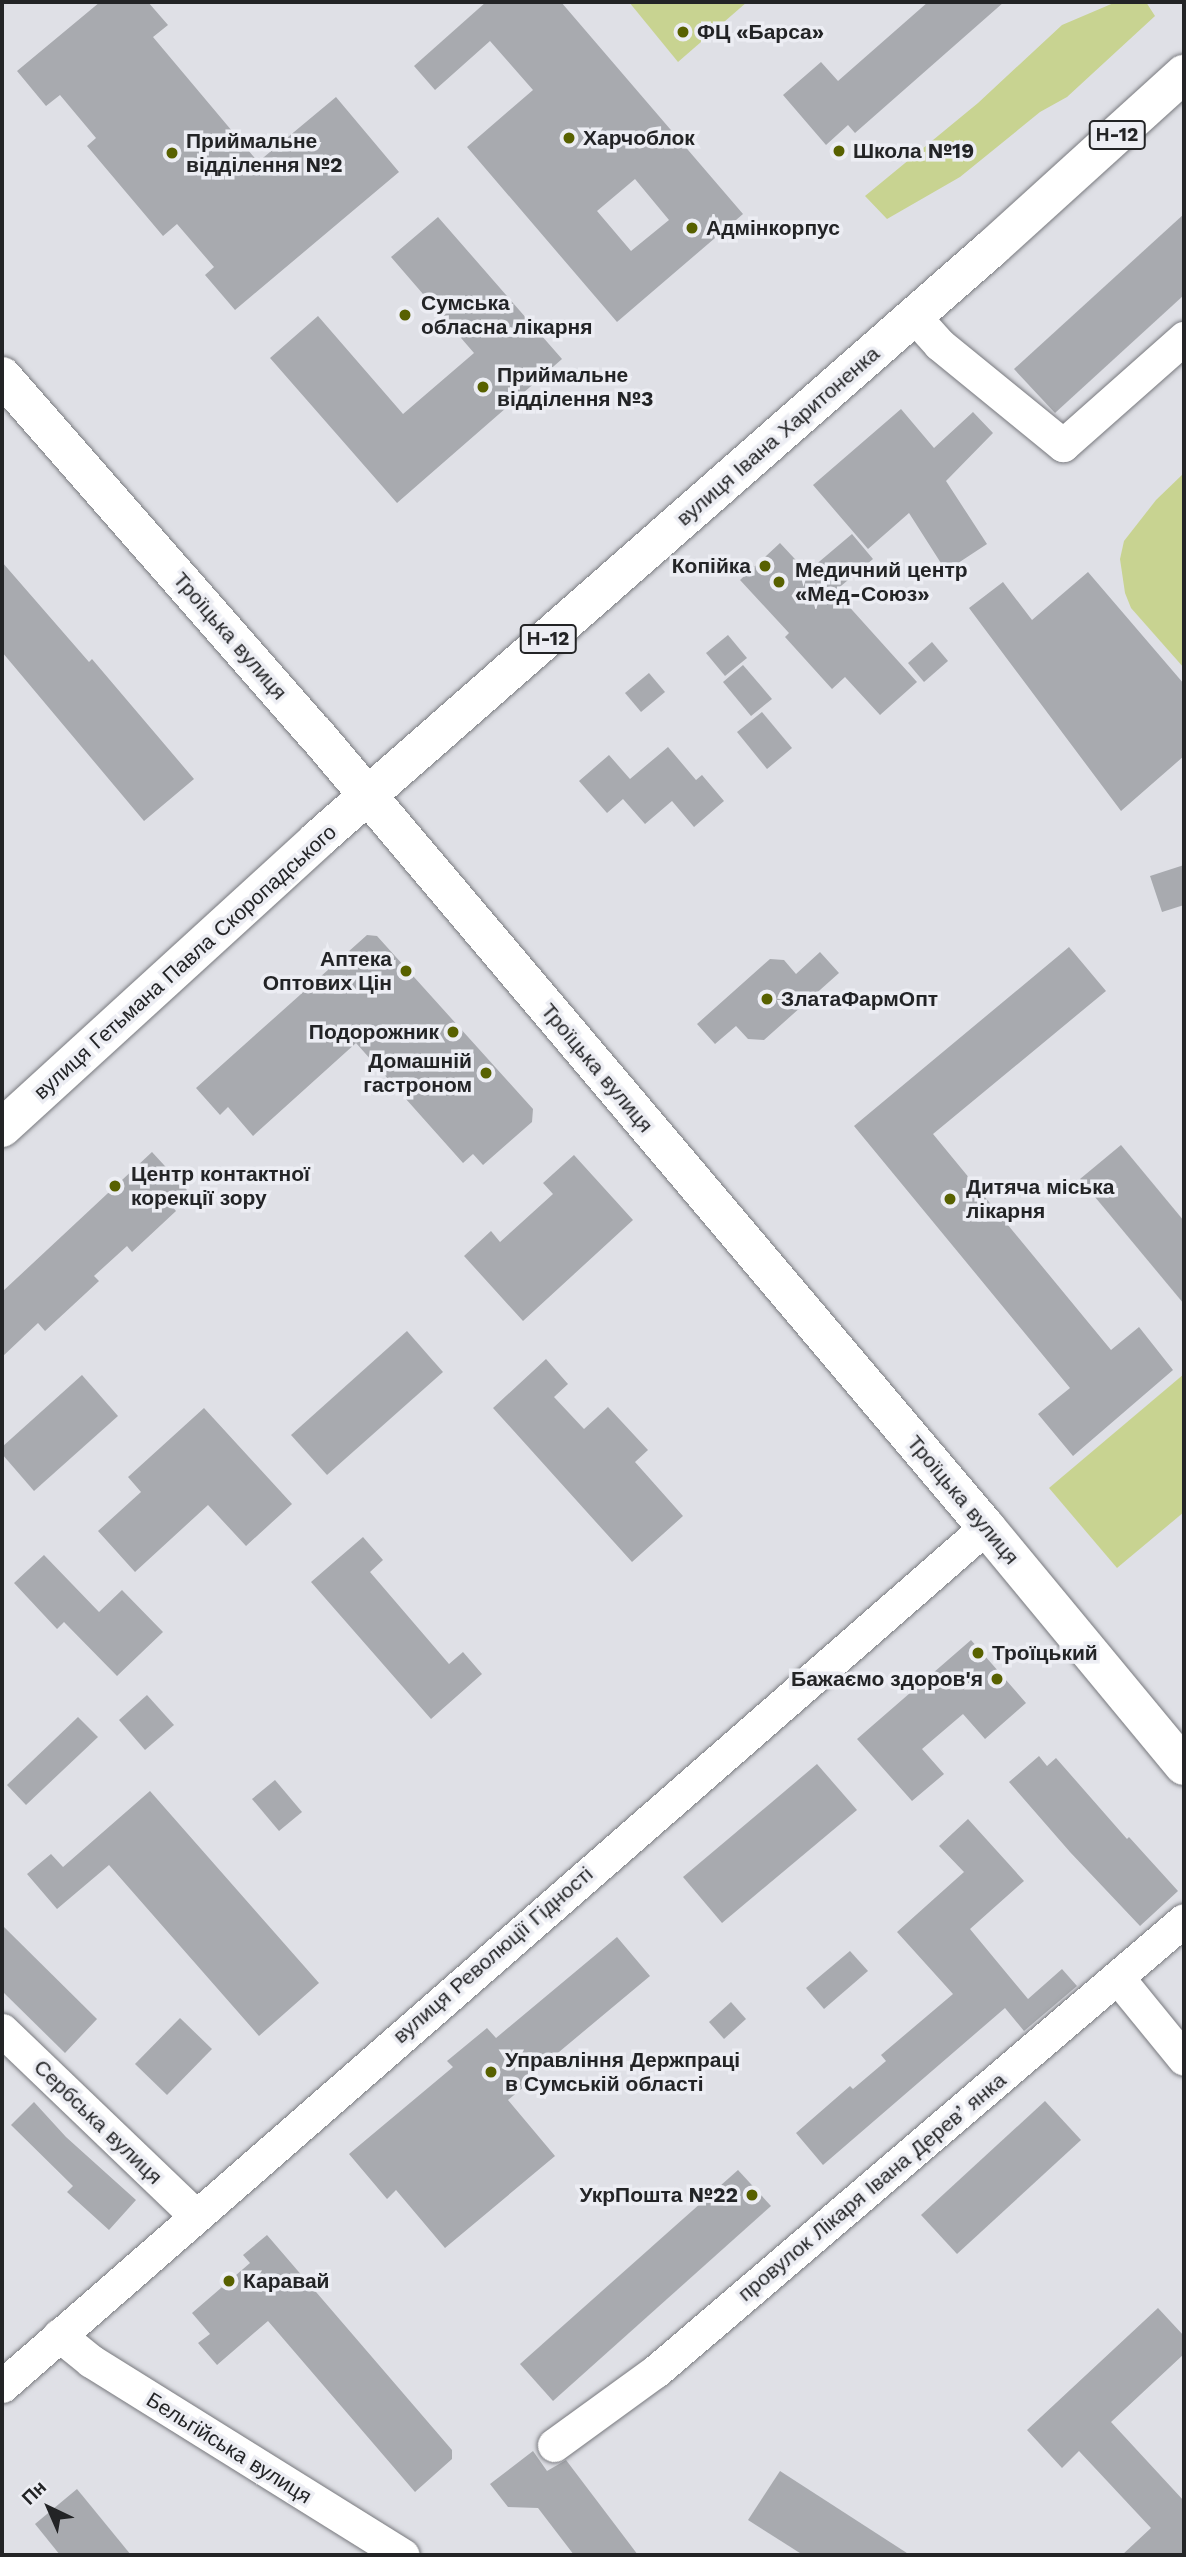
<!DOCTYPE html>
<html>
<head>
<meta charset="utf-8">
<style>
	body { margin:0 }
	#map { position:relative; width:1186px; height:2557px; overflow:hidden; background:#dfe0e6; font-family:"Work Sans",sans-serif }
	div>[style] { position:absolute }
	.green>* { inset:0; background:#c8d391 }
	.building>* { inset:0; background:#a8aaaf }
	.roads { filter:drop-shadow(0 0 2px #78797e) drop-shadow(0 0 2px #78797e) }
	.minor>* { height:33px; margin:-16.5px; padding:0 16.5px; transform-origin:16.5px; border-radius:16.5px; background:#fff }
	.secondary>* { height:38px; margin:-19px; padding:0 19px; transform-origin:19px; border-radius:19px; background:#fff }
	.primary>* { height:38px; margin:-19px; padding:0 19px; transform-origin:19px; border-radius:19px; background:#fff }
	.dots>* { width:19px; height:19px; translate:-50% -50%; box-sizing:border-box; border:4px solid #ecedf3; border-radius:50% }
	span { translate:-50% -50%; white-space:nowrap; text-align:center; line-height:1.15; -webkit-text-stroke:7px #ecedf3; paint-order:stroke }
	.shield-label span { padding:2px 5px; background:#ecedf3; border:2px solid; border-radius:5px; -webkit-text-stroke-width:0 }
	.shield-label { font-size:19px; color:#232426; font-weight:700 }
	.poi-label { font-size:21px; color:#232426; font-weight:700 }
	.left { translate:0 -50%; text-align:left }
	.right { translate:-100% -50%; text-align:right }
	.street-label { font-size:21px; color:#232426 }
	.frame { position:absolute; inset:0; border:4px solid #232426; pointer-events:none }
	.north { position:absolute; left:14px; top:2473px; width:70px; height:70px; -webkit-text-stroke:5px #ecedf3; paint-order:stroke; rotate:316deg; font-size:19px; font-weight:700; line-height:28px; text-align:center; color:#232426 }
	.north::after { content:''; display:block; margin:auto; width:24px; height:32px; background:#232426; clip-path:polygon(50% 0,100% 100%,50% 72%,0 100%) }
</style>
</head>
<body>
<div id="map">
	<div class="green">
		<div style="clip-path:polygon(629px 2px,747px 2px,678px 62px)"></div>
		<div style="clip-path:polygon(1116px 2px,1146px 2px,1155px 16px,1067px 97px,1040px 112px,960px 177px,887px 219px,865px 196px,978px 103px,1062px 25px)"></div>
		<div style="clip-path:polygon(1184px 473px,1184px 668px,1131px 608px,1125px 593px,1120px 559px,1124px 541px,1156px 500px)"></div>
		<div style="clip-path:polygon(1184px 1374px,1184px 1512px,1117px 1568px,1049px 1488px)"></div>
	</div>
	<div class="building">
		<div style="clip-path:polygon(100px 2px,148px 2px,168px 25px,153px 37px,258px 162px,336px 97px,399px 172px,235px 310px,205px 275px,214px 267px,177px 224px,163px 236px,87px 146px,96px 138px,60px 95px,46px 106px,17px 71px)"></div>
		<div style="clip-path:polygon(evenodd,486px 2px,561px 2px,743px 214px,617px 322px,467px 147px,533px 90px,490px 41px,435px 90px,414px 66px,486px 2px,635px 179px,669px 220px,631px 251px,597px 211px,635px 179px)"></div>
		<div style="clip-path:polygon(928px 2px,1004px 2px,855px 133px,848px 125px,826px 145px,783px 95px,821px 62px,838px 81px)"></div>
		<div style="clip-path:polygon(1184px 214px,1184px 295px,1055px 413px,1014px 369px)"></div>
		<div style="clip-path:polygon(438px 217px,562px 359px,397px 503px,270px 358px,318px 316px,403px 414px,474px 353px,391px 257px)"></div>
		<div style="clip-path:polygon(901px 409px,934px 448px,973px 412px,993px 433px,946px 481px,987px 544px,946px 571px,909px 513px,868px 549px,813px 485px)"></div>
		<div style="clip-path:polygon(852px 534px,873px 559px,835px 591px,917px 682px,880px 715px,845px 677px,832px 689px,785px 637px,789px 633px,740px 580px,780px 543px,807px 572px)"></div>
		<div style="clip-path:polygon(2px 562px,89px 662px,92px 659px,194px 779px,144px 821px,2px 652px)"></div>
		<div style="clip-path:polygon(1088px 572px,1184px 684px,1184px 756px,1121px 811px,969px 608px,1003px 582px,1032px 620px)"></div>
		<div style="clip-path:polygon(728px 635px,747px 658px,725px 676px,706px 653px)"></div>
		<div style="clip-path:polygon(932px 642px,948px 661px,924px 682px,908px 663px)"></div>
		<div style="clip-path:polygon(743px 665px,772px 699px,751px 716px,723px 682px)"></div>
		<div style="clip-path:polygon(649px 673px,665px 692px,641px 712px,625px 693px)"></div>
		<div style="clip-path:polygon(762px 712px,792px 748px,767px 769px,737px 732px)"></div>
		<div style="clip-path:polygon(668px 747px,696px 780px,702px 775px,724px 801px,694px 827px,672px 801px,645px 824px,623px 799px,607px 813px,579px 781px,609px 755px,630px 779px)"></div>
		<div style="clip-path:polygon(1184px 865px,1184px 905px,1162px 912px,1150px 876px)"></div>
		<div style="clip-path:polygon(367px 935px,377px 936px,533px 1109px,532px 1122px,483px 1165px,473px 1154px,463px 1163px,356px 1043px,253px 1136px,228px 1107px,220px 1115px,196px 1088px)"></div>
		<div style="clip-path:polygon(1069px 947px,1106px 991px,933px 1134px,1111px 1350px,1139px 1327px,1173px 1370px,1073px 1456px,1038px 1414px,1070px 1388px,854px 1126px)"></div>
		<div style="clip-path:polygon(820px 952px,839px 973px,764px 1040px,748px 1039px,736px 1026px,715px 1044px,697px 1024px,770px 959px,784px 960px,796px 974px)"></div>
		<div style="clip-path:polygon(1121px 1145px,1184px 1221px,1184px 1304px,1080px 1179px)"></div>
		<div style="clip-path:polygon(152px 1152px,187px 1190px,171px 1205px,176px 1211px,132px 1252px,127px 1246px,94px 1276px,99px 1281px,45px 1331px,38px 1323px,2px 1357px,2px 1292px)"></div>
		<div style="clip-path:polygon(574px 1155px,633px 1220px,523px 1321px,464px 1256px,491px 1231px,500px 1242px,553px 1194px,543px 1183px)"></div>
		<div style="clip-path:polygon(407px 1331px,443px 1372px,327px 1475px,291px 1435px)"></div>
		<div style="clip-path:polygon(546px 1359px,568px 1384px,554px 1397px,584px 1429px,608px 1407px,648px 1450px,635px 1462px,683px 1516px,632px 1562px,493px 1408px)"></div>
		<div style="clip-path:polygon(82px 1375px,118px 1416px,34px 1491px,2px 1454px,2px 1447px)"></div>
		<div style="clip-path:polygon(204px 1408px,292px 1504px,246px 1546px,208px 1505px,135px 1572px,98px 1531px,141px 1492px,128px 1477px)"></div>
		<div style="clip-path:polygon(363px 1537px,383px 1560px,370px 1572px,449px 1664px,463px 1652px,482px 1674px,431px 1719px,311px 1582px)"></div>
		<div style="clip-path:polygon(44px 1555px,99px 1612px,122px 1590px,163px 1632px,117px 1676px,64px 1622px,57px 1629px,14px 1583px)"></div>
		<div style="clip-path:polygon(971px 1640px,1026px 1703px,985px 1739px,963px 1714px,922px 1749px,944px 1774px,912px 1801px,857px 1739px)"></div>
		<div style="clip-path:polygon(147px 1695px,174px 1725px,145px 1750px,119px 1720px)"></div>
		<div style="clip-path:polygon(78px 1717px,98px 1737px,26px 1805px,7px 1785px)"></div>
		<div style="clip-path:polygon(1039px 1756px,1047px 1766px,1056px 1758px,1127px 1839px,1129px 1837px,1178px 1891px,1140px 1926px,1070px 1852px,1009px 1782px)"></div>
		<div style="clip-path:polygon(817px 1764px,857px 1810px,722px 1923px,683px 1877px)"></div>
		<div style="clip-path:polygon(275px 1780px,302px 1812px,279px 1831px,252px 1799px)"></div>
		<div style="clip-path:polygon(150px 1791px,319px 1983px,259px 2036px,109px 1865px,57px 1909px,27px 1874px,51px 1854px,63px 1867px)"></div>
		<div style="clip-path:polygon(968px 1819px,1024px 1881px,970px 1929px,1028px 1999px,1062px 1969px,1077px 1986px,1024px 2031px,1005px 2008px,823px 2165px,796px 2133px,850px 2086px,853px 2089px,886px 2061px,881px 2055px,953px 1994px,897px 1932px,964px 1872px,939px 1846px)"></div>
		<div style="clip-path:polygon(2px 1925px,97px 2019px,65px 2053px,2px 1991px)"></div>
		<div style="clip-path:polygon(617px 1937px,650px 1976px,529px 2077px,531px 2081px,508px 2100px,555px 2156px,445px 2248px,396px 2190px,387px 2199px,349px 2154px,453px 2067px,447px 2061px,487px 2028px,496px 2038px)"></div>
		<div style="clip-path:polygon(850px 1951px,868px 1971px,824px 2009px,806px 1988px)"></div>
		<div style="clip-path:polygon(731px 2002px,746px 2019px,724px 2039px,709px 2022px)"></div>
		<div style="clip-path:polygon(180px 2018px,212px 2049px,167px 2095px,135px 2064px)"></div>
		<div style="clip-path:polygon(1045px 2101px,1081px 2140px,957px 2254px,921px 2215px)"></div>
		<div style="clip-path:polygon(34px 2102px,66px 2137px,136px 2200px,109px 2230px,67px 2192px,73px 2186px,11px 2125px)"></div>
		<div style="clip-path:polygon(738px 2170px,771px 2206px,553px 2401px,520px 2364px)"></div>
		<div style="clip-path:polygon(267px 2235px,452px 2450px,452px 2459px,415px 2492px,268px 2321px,217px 2365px,198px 2343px,210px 2334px,192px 2313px,250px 2263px,243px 2255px)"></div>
		<div style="clip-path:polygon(1158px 2308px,1184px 2336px,1184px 2354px,1111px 2422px,1184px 2501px,1184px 2555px,1122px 2555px,1151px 2528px,1079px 2451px,1062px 2468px,1027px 2430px)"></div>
		<div style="clip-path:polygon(533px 2451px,547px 2471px,566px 2460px,638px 2555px,574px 2555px,538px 2508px,508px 2507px,490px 2484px)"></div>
		<div style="clip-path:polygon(780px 2471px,910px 2555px,803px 2555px,748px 2520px)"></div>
		<div style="clip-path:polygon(77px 2489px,131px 2555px,60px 2555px,35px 2524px)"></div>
	</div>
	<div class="roads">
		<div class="minor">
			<div style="left:914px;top:316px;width:38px;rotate:48deg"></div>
			<div style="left:939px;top:344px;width:160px;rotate:39.2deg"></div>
			<div style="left:1063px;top:445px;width:162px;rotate:-41.5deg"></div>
			<div style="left:1118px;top:1978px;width:104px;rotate:50.8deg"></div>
			<div style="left:2px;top:2030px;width:267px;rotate:43.8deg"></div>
			<div style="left:59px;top:2335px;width:41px;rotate:39.1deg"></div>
			<div style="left:91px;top:2361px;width:367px;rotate:31.9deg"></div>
			<div style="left:2px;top:2386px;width:1306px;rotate:-41.12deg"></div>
			<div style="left:554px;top:2445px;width:126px;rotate:-36deg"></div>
			<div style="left:656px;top:2371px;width:694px;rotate:-40.5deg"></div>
		</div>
		<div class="secondary">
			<div style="left:2px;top:376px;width:475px;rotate:48.8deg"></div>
			<div style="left:315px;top:733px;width:1040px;rotate:49.8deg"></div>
			<div style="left:986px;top:1527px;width:310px;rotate:50.4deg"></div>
		</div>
		<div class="primary">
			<div style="left:2px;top:1128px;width:427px;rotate:-42.4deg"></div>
			<div style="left:317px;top:840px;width:899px;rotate:-41.26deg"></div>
			<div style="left:993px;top:247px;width:258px;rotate:-42.2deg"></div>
		</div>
	</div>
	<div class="dots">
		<div style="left:683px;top:32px;background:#586100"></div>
		<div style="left:569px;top:138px;background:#586100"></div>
		<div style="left:839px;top:151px;background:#586100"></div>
		<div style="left:172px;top:153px;background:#586100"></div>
		<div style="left:692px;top:228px;background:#586100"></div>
		<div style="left:405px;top:315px;background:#586100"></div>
		<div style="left:483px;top:387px;background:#586100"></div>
		<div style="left:765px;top:566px;background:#586100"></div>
		<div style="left:779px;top:582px;background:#586100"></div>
		<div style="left:406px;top:971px;background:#586100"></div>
		<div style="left:767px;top:999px;background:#586100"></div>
		<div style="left:453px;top:1032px;background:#586100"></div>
		<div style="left:486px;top:1073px;background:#586100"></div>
		<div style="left:115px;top:1186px;background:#586100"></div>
		<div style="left:950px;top:1199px;background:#586100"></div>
		<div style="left:978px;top:1653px;background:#586100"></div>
		<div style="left:997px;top:1679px;background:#586100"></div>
		<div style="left:491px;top:2072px;background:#586100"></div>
		<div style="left:752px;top:2195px;background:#586100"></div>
		<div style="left:229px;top:2281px;background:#586100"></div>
	</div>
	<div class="shield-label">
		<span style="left:1117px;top:135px">Н-12</span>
		<span style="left:548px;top:639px">Н-12</span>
	</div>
	<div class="poi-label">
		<span class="left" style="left:697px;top:32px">ФЦ «Барса»</span>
		<span class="left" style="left:583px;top:138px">Харчоблок</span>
		<span class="left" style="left:186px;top:153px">Приймальне<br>відділення №2</span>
		<span class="left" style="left:853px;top:151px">Школа №19</span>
		<span class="left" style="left:706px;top:228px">Адмінкорпус</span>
		<span class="left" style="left:421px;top:315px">Сумська<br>обласна лікарня</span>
		<span class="left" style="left:497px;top:387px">Приймальне<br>відділення №3</span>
		<span class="right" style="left:751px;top:566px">Копійка</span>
		<span class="left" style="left:795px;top:582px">Медичний центр<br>«Мед-Союз»</span>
		<span class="right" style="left:392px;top:971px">Аптека<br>Оптових Цін</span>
		<span class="left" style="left:781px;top:999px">ЗлатаФармОпт</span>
		<span class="right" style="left:439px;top:1032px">Подорожник</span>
		<span class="right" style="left:472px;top:1073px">Домашній<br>гастроном</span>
		<span class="left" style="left:131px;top:1186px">Центр контактної<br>корекції зору</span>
		<span class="left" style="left:966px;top:1199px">Дитяча міська<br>лікарня</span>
		<span class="left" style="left:992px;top:1653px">Троїцький</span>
		<span class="right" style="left:983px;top:1679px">Бажаємо здоров'я</span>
		<span class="left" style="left:505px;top:2072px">Управління Держпраці<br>в Сумській області</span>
		<span class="right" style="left:738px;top:2195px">УкрПошта №22</span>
		<span class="left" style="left:243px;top:2281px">Каравай</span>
	</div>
	<div class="street-label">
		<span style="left:778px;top:436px;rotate:-41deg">вулиця Івана Харитоненка</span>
		<span style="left:230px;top:636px;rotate:49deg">Троїцька вулиця</span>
		<span style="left:185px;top:962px;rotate:-42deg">вулиця Гетьмана Павла Скоропадського</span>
		<span style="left:597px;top:1068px;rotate:50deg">Троїцька вулиця</span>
		<span style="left:963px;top:1500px;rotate:50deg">Троїцька вулиця</span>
		<span style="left:493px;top:1955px;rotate:-41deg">вулиця Революції Гідності</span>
		<span style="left:98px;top:2122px;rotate:44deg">Сербська вулиця</span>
		<span style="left:872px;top:2187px;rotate:-40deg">провулок Лікаря Івана Деревʼянка</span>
		<span style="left:229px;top:2448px;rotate:32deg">Бельгійська вулиця</span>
	</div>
	<div class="frame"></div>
	<div class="north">Пн</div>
</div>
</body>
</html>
